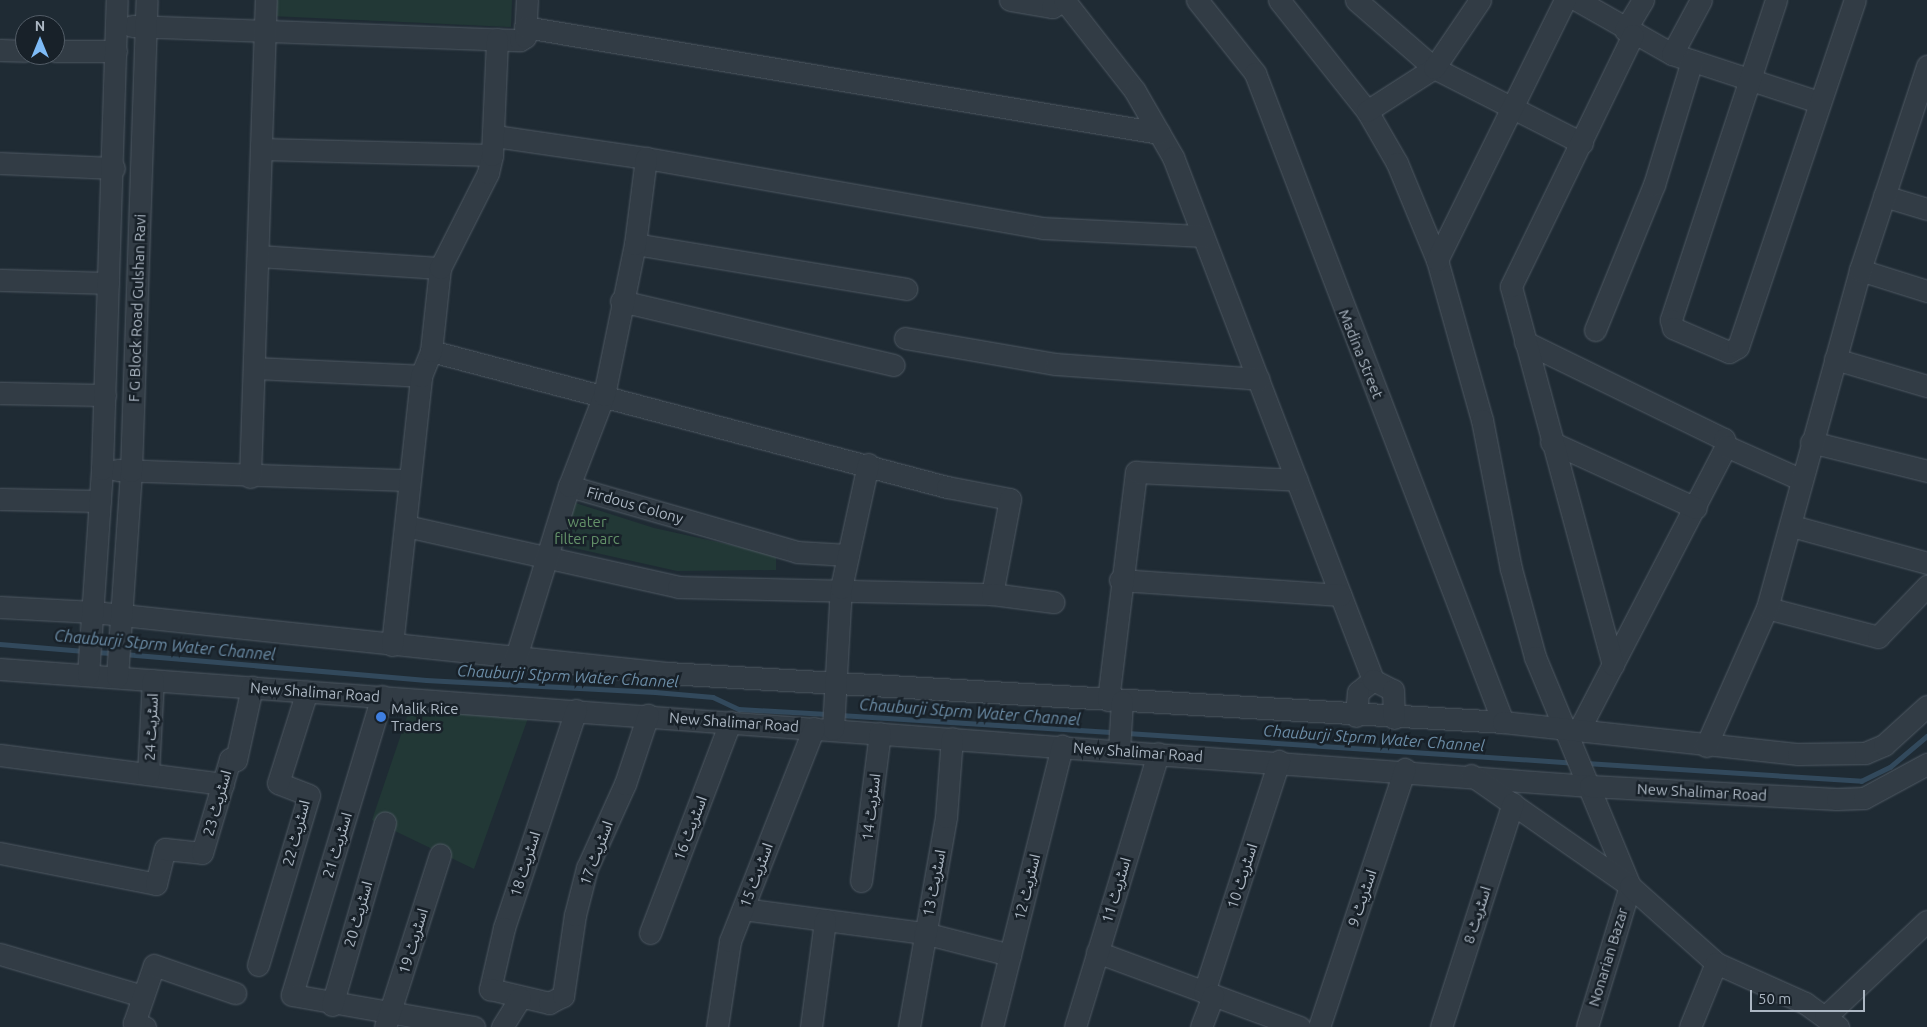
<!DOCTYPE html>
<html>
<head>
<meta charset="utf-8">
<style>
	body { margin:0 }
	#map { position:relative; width:1927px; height:1027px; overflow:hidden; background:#1f2b34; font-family:Ubuntu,"Noto Sans Arabic",sans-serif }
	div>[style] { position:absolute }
	.green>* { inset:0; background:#223836 }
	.stream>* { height:4.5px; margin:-2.25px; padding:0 2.25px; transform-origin:2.25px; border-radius:2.25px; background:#32495c }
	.roads { filter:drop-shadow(0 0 1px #505a64) drop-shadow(0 0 1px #505a64) }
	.minor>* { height:21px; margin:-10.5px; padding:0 10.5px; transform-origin:10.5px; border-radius:10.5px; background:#323c45 }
	.dots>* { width:14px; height:14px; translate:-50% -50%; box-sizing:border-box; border:2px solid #182129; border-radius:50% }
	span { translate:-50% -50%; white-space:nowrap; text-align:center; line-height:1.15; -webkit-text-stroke:5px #182129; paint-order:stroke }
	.street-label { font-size:15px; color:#acb7c3 }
	.park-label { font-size:15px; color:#649269 }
	.poi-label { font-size:15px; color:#acb7c3 }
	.left { translate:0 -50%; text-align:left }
	.water-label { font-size:16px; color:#6c8da7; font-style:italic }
	.north { position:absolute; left:15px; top:15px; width:50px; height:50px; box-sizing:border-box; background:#182129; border:1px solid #535d67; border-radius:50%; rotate:0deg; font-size:14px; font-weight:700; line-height:20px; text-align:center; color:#acb7c3 }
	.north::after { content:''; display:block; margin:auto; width:18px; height:22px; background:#7ebbf6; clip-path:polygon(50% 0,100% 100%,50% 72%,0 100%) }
	.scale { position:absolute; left:1750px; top:990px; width:115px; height:22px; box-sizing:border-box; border:2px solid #acb7c3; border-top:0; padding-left:6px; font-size:15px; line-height:18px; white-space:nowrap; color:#acb7c3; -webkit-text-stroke:4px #182129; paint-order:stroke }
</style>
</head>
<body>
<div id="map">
	<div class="green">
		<div style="clip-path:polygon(273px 0,512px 0,511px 27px,272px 16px)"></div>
		<div style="clip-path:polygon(563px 499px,654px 528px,776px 555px,776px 570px,677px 571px,565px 546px)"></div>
		<div style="clip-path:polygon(413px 699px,532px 707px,474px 869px,372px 820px)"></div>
	</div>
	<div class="stream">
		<div style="left:0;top:644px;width:84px;rotate:4.8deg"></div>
		<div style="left:94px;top:652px;width:18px;rotate:3deg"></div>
		<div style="left:124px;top:654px;width:303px;rotate:4.9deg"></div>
		<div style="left:426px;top:680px;width:229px;rotate:3deg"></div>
		<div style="left:655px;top:692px;width:58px;rotate:4.9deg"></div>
		<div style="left:713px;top:697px;width:29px;rotate:25deg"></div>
		<div style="left:739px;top:709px;width:88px;rotate:3.3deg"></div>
		<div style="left:840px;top:715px;width:275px;rotate:3.6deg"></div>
		<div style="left:1127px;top:733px;width:447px;rotate:3.8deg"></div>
		<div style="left:1586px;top:763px;width:276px;rotate:3.7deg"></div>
		<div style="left:1861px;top:781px;width:32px;rotate:-26deg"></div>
		<div style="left:1890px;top:767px;width:48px;rotate:-40deg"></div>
	</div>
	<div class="roads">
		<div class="minor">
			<div style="left:1010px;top:0;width:43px;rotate:9.5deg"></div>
			<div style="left:1052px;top:7px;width:13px;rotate:-27deg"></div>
			<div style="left:1064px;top:0;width:115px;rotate:52deg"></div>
			<div style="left:1135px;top:91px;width:76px;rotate:60.1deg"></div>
			<div style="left:1173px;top:157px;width:560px;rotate:69.07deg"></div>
			<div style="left:1373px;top:680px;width:19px;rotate:141deg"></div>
			<div style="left:1358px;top:692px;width:24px;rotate:95deg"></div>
			<div style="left:1197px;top:0;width:93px;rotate:51.5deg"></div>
			<div style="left:1255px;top:73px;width:695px;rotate:69.09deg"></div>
			<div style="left:1279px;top:0;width:142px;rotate:51.6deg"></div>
			<div style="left:1367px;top:111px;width:60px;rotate:60deg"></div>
			<div style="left:1397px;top:163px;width:105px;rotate:67.6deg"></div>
			<div style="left:1437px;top:260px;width:166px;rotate:74.3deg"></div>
			<div style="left:1482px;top:420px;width:152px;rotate:79deg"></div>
			<div style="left:1511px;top:569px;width:91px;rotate:74.7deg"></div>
			<div style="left:1535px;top:657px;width:248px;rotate:67.5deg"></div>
			<div style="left:1630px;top:886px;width:147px;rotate:107deg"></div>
			<div style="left:1356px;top:0;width:103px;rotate:41.1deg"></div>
			<div style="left:1434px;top:68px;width:166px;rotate:26.9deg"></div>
			<div style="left:1577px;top:0;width:109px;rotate:29.6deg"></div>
			<div style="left:1672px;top:54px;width:155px;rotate:18.1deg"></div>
			<div style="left:1776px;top:0;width:337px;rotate:108.2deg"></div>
			<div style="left:1671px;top:320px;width:8px;rotate:76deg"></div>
			<div style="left:1673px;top:328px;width:61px;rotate:23.2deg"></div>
			<div style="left:1729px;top:352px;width:10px;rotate:-29deg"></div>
			<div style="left:1738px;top:347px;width:366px;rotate:-71.4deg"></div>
			<div style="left:132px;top:26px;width:388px;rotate:2.1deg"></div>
			<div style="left:520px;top:40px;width:6px;rotate:-31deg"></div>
			<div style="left:525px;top:37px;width:37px;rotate:-87deg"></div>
			<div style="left:525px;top:27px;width:643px;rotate:9.49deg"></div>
			<div style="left:1625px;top:30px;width:35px;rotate:-59deg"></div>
			<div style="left:0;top:50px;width:25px;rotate:2deg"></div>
			<div style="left:55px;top:51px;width:61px"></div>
			<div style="left:1672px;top:54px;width:61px;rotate:-61.8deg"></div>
			<div style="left:1367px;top:111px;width:80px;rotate:-32.7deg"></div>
			<div style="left:1434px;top:68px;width:82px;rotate:-55.9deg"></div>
			<div style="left:495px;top:136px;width:153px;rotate:8.3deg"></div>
			<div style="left:646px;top:158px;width:403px;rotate:10deg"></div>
			<div style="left:1043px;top:228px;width:160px;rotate:2.9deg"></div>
			<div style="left:261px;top:149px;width:231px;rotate:1.5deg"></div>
			<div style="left:0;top:163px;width:114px;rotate:2.5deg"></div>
			<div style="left:1884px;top:196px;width:45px;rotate:16.8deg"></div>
			<div style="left:635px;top:244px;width:275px;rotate:9.4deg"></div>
			<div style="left:258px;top:256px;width:182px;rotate:3.8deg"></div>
			<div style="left:1437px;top:260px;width:290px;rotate:-63.8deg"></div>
			<div style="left:1860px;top:270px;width:70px;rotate:17.4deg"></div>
			<div style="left:0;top:280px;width:108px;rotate:1.6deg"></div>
			<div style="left:621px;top:301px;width:280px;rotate:13.2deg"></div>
			<div style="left:1595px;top:330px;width:157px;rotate:-67.9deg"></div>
			<div style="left:1654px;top:185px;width:130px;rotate:-73deg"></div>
			<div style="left:905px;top:338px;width:153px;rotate:9.8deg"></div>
			<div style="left:1056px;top:364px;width:203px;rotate:4.2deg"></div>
			<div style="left:1525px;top:342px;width:221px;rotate:26deg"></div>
			<div style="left:1724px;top:439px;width:7px;rotate:74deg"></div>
			<div style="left:1726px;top:446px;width:320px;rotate:117.4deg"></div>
			<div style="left:431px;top:351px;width:534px;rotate:14.77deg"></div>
			<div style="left:947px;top:487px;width:64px;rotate:10.8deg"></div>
			<div style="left:1010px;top:499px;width:97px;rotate:100.7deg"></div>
			<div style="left:1835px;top:359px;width:96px;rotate:16.4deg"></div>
			<div style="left:254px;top:368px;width:167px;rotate:2.7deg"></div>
			<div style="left:0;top:393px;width:105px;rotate:1.1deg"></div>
			<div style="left:1551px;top:442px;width:159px;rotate:24.5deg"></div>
			<div style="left:1811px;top:442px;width:120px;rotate:14deg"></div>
			<div style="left:1726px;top:446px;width:83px;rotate:24.1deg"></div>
			<div style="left:117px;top:470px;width:290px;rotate:2deg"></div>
			<div style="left:250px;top:477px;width:477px;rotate:-88.1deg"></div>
			<div style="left:569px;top:486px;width:237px;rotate:16.1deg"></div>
			<div style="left:797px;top:552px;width:51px;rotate:3.4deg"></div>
			<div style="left:0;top:499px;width:100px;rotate:1.1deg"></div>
			<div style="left:406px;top:526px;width:279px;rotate:12.6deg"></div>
			<div style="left:678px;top:587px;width:314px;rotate:1.3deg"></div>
			<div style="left:992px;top:594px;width:62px;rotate:7.5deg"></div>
			<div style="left:1792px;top:526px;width:140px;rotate:15.3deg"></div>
			<div style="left:1120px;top:580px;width:221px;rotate:3.9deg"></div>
			<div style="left:0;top:607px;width:94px;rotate:3deg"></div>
			<div style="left:94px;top:612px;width:576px;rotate:6.08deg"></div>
			<div style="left:667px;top:673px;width:837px;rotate:3.35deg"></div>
			<div style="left:1503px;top:722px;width:297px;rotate:6.2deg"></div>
			<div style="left:1798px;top:754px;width:67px;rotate:-0.9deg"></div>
			<div style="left:1865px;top:753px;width:21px;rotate:-23deg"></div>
			<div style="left:1884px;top:745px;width:58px;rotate:-42.2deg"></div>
			<div style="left:1767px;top:608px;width:115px;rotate:14.6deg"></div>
			<div style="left:1878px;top:637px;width:71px;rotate:-46.1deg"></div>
			<div style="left:392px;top:645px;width:271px;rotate:-83.8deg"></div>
			<div style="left:421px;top:376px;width:27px;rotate:-68deg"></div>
			<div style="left:431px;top:351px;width:83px;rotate:-83.8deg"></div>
			<div style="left:440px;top:268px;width:106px;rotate:-63.2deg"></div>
			<div style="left:488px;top:173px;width:18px;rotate:-77deg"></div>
			<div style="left:492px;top:155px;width:116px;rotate:-87.5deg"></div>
			<div style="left:515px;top:660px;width:182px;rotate:-72.8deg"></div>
			<div style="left:569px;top:486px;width:97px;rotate:-69deg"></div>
			<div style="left:604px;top:395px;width:154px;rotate:-78.4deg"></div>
			<div style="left:635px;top:244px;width:87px;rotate:-82.7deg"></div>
			<div style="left:1613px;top:665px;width:392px;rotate:-105.1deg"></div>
			<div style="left:1511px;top:286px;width:279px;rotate:-64.1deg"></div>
			<div style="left:0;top:669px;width:1594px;rotate:4.21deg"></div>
			<div style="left:1590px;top:786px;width:247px;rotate:3deg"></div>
			<div style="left:1837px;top:799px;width:27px;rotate:-2deg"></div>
			<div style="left:1864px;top:798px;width:72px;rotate:-28.4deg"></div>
			<div style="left:88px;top:675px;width:206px;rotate:-86.1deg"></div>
			<div style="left:102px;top:469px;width:469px;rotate:-88.2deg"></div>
			<div style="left:117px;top:677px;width:206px;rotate:-86.1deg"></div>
			<div style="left:131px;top:471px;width:471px;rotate:-88.1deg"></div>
			<div style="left:1373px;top:680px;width:22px;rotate:27deg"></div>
			<div style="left:1393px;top:690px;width:28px;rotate:88deg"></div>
			<div style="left:382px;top:696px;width:312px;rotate:106.8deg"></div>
			<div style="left:292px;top:995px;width:185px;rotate:10deg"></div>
			<div style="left:1108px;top:700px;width:230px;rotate:-83deg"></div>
			<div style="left:1136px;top:472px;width:161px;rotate:2.8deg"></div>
			<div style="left:576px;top:710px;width:230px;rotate:108.3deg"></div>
			<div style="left:504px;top:928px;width:63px;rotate:102.9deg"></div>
			<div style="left:490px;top:989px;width:61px;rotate:13.3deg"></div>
			<div style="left:549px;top:1003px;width:16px;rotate:-27deg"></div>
			<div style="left:563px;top:996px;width:82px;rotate:-81.6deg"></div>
			<div style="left:575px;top:915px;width:49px;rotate:-75.7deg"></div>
			<div style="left:587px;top:868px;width:92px;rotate:-65.7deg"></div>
			<div style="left:625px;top:784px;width:73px;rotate:-71.6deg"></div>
			<div style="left:833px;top:729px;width:141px;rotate:-86.8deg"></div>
			<div style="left:841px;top:588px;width:127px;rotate:-77.7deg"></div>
			<div style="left:1706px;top:746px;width:151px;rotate:-66.2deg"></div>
			<div style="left:1767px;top:608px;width:351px;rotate:-74.6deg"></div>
			<div style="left:1860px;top:270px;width:215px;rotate:-71.8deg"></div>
			<div style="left:1119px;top:750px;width:49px;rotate:-86.5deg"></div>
			<div style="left:0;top:755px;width:225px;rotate:7.4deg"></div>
			<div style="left:148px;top:774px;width:94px;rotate:-87deg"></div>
			<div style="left:1471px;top:775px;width:194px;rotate:34.9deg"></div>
			<div style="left:1630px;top:886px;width:115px;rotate:41.8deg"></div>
			<div style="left:1716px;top:963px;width:98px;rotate:24.2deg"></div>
			<div style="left:1805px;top:1003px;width:41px;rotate:36deg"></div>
			<div style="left:0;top:853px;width:159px;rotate:11.2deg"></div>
			<div style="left:156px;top:884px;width:36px;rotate:-76deg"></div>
			<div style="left:165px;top:849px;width:37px;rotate:6deg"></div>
			<div style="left:202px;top:853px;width:98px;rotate:-73.4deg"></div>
			<div style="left:230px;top:759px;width:6px;rotate:9deg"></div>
			<div style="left:236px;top:760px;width:75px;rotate:-77.6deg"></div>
			<div style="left:861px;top:881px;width:149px;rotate:-82.7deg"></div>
			<div style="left:743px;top:909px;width:183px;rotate:7.6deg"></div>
			<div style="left:924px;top:933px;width:89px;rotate:14.3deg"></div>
			<div style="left:650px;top:933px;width:226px;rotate:-69.2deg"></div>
			<div style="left:1097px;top:952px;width:216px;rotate:20.3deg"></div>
			<div style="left:0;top:954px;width:149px;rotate:16.4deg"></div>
			<div style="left:258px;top:965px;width:177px;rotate:-73.3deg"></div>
			<div style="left:309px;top:795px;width:33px;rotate:-159deg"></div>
			<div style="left:278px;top:783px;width:96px;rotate:-72.5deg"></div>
			<div style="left:1204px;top:992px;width:243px;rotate:-72deg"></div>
			<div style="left:332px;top:1005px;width:190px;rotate:-73.8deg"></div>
			<div style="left:1825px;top:1017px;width:140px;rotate:-43.3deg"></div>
			<div style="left:145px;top:1027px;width:12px;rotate:-160deg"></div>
			<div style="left:134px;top:1023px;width:61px;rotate:-71deg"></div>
			<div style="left:154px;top:965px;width:86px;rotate:19.1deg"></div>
			<div style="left:385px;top:1027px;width:181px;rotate:-72.3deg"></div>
			<div style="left:502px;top:1027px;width:34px;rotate:-58deg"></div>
			<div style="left:717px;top:1027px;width:87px;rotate:-81.4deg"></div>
			<div style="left:730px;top:941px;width:229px;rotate:-68.5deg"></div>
			<div style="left:811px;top:1027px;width:108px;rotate:-82.5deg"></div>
			<div style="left:909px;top:1027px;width:213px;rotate:-80deg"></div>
			<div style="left:946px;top:817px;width:79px;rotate:-85.7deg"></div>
			<div style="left:992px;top:1027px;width:290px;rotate:-76deg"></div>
			<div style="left:1075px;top:1027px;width:286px;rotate:-73.1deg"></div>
			<div style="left:1201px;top:1027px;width:34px;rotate:-69deg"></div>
			<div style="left:1319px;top:1027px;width:272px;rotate:-71.6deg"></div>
			<div style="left:1441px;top:1027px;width:235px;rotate:-72.2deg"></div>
			<div style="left:1690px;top:1027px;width:69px;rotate:-67.9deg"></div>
		</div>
	</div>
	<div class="dots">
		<div style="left:381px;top:717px;background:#3f7fe0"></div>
	</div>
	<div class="street-label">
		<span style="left:137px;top:308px;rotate:-88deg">F G Block Road Gulshan Ravi</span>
		<span style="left:1361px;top:354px;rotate:68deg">Madina Street</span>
		<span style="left:635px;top:505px;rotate:16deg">Firdous Colony</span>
		<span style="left:315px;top:692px;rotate:4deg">New Shalimar Road</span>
		<span style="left:734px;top:722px;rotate:4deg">New Shalimar Road</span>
		<span style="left:151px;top:727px;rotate:-87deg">اسٹریٹ 24</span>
		<span style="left:1138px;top:752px;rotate:4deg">New Shalimar Road</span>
		<span style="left:1702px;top:792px;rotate:3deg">New Shalimar Road</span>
		<span style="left:217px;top:803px;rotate:-74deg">اسٹریٹ 23</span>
		<span style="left:871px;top:807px;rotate:-83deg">اسٹریٹ 14</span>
		<span style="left:690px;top:828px;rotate:-69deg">اسٹریٹ 16</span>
		<span style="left:296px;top:833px;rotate:-75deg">اسٹریٹ 22</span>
		<span style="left:337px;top:845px;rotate:-73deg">اسٹریٹ 21</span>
		<span style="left:596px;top:853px;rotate:-69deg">اسٹریٹ 17</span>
		<span style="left:525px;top:864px;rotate:-72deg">اسٹریٹ 18</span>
		<span style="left:756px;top:875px;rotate:-69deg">اسٹریٹ 15</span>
		<span style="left:1242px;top:876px;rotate:-72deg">اسٹریٹ 10</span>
		<span style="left:934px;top:883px;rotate:-79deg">اسٹریٹ 13</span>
		<span style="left:1027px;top:887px;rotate:-76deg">اسٹریٹ 12</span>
		<span style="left:1116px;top:890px;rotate:-73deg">اسٹریٹ 11</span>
		<span style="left:1362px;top:898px;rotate:-71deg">اسٹریٹ 9</span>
		<span style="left:358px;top:914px;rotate:-74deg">اسٹریٹ 20</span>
		<span style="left:1477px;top:915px;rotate:-72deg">اسٹریٹ 8</span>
		<span style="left:413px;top:941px;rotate:-73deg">اسٹریٹ 19</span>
		<span style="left:1608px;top:957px;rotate:-73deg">Nonarian Bazar</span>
	</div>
	<div class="park-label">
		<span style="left:587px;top:530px">water<br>filter parc</span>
	</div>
	<div class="poi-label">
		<span class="left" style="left:391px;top:717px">Malik Rice<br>Traders</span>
	</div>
	<div class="water-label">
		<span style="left:165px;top:645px;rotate:5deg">Chauburji Stprm Water Channel</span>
		<span style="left:568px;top:676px;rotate:3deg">Chauburji Stprm Water Channel</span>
		<span style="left:970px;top:712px;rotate:4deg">Chauburji Stprm Water Channel</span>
		<span style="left:1374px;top:738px;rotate:4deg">Chauburji Stprm Water Channel</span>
	</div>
	<div class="north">N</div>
	<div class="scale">50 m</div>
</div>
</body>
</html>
